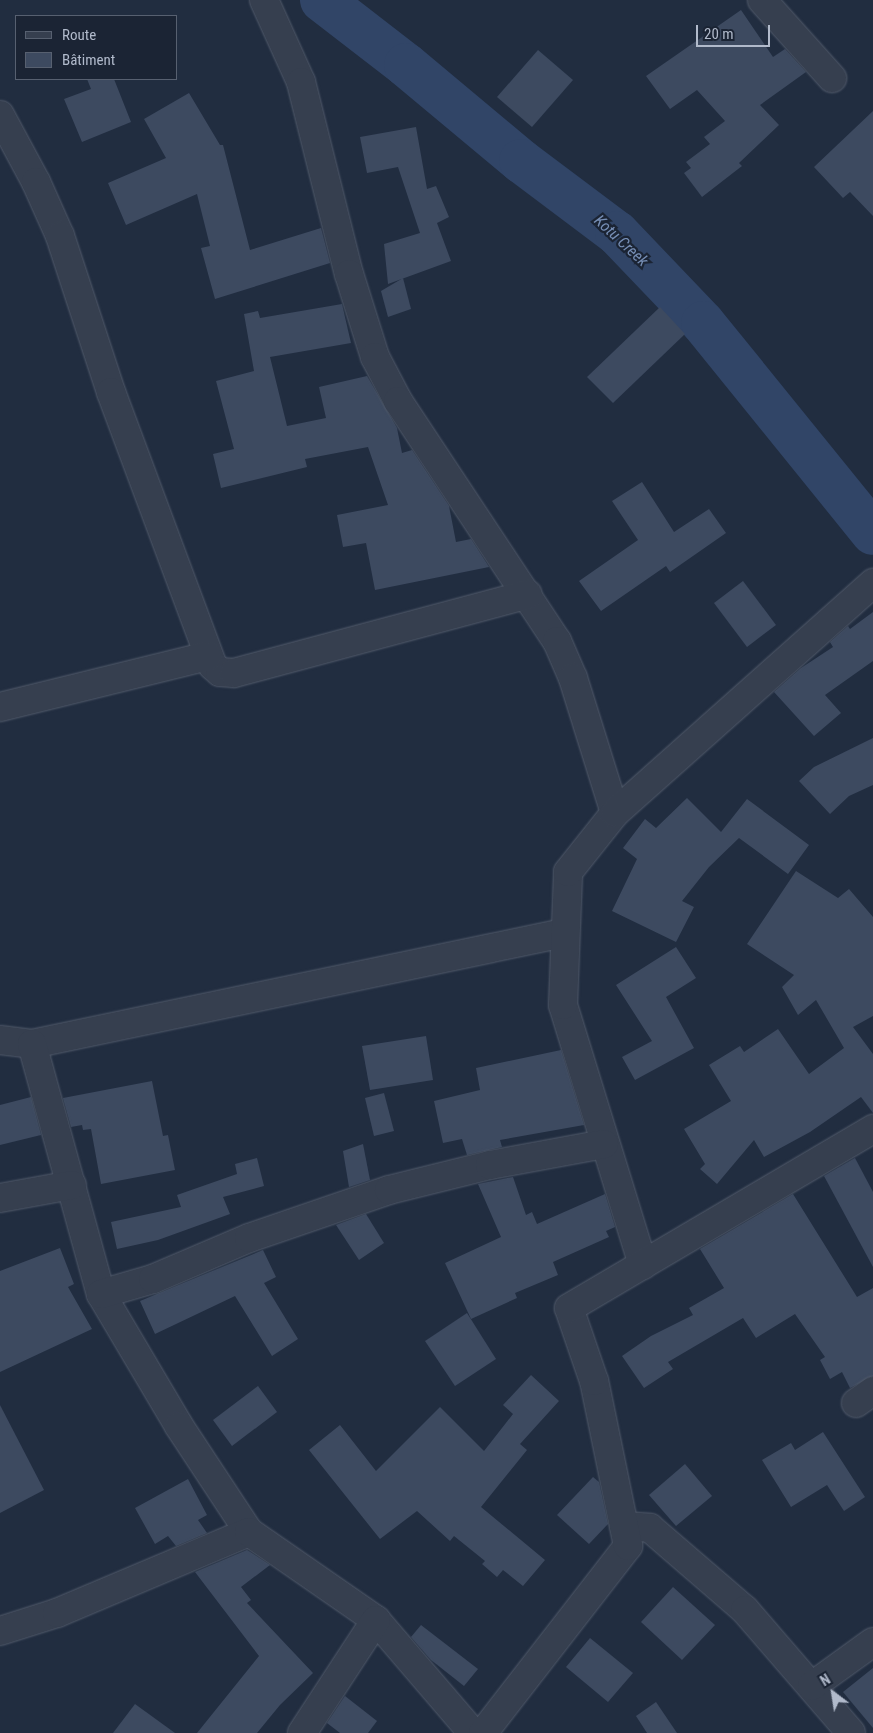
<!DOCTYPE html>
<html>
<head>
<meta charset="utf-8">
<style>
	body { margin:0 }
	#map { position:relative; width:873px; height:1733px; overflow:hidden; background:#212d40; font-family:"Roboto Condensed",sans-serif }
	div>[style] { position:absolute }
	.river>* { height:44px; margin:-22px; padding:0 22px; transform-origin:22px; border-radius:22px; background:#314567 }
	.building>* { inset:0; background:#3d4a60 }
	.roads { filter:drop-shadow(0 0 1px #515a6a) drop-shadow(0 0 1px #515a6a) }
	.minor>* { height:28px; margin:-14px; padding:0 14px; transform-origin:14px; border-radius:14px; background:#363f4f }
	span { translate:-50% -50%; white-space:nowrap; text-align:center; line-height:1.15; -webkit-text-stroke:4.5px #1b2434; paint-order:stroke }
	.water-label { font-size:16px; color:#768eb5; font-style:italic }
	.legend { position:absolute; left:15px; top:15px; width:162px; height:65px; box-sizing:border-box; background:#1b2434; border:1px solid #576070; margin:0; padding:6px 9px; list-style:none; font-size:15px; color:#b1bacb }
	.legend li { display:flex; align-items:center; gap:10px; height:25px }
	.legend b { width:25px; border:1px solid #576070 }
	.north { position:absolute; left:808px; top:1668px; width:50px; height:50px; -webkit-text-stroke:4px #1b2434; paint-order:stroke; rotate:329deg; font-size:14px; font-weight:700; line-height:20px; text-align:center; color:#b1bacb }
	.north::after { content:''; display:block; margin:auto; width:18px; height:22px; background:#b1bacb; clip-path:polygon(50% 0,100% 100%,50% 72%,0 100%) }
	.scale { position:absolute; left:696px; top:25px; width:74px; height:22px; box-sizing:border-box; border:2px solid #b1bacb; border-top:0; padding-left:6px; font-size:15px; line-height:18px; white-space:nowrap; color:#b1bacb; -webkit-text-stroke:4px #1b2434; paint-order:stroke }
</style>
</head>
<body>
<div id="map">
	<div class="river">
		<div style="left:322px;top:0;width:106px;rotate:37.7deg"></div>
		<div style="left:406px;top:65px;width:150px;rotate:39.9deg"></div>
		<div style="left:521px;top:161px;width:120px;rotate:36.9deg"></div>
		<div style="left:617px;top:233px;width:124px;rotate:46.3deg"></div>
		<div style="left:703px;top:323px;width:270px;rotate:51deg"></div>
	</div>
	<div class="building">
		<div style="clip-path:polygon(741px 10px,773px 57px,785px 49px,806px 72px,760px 105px,779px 125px,739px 163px,742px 166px,702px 197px,684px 173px,691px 168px,686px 162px,710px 144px,704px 137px,725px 121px,697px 90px,670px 109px,646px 76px)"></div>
		<div style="clip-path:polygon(538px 50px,573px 80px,532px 127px,497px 97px)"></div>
		<div style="clip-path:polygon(87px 79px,114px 79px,131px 122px,82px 142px,64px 99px,91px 89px)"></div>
		<div style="clip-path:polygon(189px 93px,220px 145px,223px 145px,250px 250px,321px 228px,330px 263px,215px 299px,201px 248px,210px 246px,197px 194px,126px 225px,108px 183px,166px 158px,144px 119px)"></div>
		<div style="clip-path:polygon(873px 111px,873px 216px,850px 192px,843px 198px,814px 167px)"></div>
		<div style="clip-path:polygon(416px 127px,427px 189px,436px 186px,449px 217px,437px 223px,451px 261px,388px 284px,384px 244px,420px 233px,398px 167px,367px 173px,360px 137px)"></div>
		<div style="clip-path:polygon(403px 278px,411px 309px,388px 317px,381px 291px)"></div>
		<div style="clip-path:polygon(342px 304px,351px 343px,270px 357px,287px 426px,326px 418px,319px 387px,367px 376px,397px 428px,402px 453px,412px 450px,449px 506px,456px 542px,471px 539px,489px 567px,375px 590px,366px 543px,343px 547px,337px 515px,388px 505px,368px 447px,305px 459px,307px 467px,221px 488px,213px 454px,234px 449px,216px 381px,254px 371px,244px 314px,258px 311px,260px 318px)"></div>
		<div style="clip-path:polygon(660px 307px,685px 334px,613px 403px,587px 377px)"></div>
		<div style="clip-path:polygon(642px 482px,674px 532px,709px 509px,726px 533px,670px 572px,666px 566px,601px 611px,579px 581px,638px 540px,612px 501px)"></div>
		<div style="clip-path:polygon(743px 581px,776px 625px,747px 647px,714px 603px)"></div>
		<div style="clip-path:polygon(873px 612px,873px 661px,825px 695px,841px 713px,814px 736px,774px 692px,801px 668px,833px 647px,830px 642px,848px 626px,850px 629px)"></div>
		<div style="clip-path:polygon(873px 738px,873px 785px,849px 796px,830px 814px,799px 781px,814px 767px)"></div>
		<div style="clip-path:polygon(687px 798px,721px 832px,747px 799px,809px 845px,788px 874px,739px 838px,709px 867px,682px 901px,694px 907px,676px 942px,612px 911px,637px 859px,623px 848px,645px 819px,656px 828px)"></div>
		<div style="clip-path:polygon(796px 871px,838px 898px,849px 889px,873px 917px,873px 1016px,853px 1027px,873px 1054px,873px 1113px,861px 1097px,810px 1132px,764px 1157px,754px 1140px,717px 1184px,700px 1169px,705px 1164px,684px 1129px,731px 1101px,709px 1065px,740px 1046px,744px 1052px,778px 1029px,809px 1074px,844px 1048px,816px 1000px,798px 1015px,782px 987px,794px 975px,747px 944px)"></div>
		<div style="clip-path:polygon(676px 947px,696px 978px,666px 997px,694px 1048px,635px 1080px,622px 1057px,652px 1041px,616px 985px)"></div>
		<div style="clip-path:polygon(426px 1036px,433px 1080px,370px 1090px,362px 1046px)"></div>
		<div style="clip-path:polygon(561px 1050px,584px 1125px,500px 1140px,502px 1147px,467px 1155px,462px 1139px,443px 1143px,434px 1101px,480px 1090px,476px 1068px)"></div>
		<div style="clip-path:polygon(152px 1081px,163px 1136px,168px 1135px,175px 1170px,101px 1184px,91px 1129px,83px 1130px,82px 1125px,71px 1127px,63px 1098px)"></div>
		<div style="clip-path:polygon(384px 1093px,394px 1131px,374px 1136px,365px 1098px)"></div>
		<div style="clip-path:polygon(31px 1097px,41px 1135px,0 1145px,0 1105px)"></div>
		<div style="clip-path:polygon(363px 1144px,370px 1180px,349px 1187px,343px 1151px)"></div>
		<div style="clip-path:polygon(257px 1158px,264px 1186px,223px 1197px,230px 1214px,158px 1240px,117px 1249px,111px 1222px,181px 1207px,177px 1195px,237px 1174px,235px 1164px)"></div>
		<div style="clip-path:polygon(855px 1158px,873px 1192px,873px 1267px,824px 1176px)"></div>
		<div style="clip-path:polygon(513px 1177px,526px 1215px,532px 1212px,537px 1224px,605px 1194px,615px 1227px,606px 1231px,609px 1237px,553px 1262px,558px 1275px,515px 1293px,517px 1298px,471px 1319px,445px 1263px,501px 1237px,478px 1184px)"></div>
		<div style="clip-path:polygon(793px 1194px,857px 1297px,873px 1288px,873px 1376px,850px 1388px,842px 1372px,830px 1379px,820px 1360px,825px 1357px,795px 1314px,756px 1338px,743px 1318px,668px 1362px,673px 1369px,644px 1388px,622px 1356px,651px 1336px,693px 1315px,689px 1308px,724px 1288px,700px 1249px)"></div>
		<div style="clip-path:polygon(366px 1214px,384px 1243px,359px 1260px,336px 1225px)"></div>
		<div style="clip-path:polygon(60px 1248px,74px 1284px,68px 1287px,92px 1329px,0 1372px,0 1271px)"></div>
		<div style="clip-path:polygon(263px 1250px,276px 1277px,264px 1283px,298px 1339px,272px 1356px,235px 1296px,155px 1334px,140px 1301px)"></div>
		<div style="clip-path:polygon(467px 1313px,496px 1359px,455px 1386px,425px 1341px)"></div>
		<div style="clip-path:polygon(531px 1375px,559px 1401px,520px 1444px,527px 1450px,481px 1507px,545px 1560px,523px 1586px,503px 1570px,497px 1577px,482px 1564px,485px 1561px,454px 1536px,450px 1541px,417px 1511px,380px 1539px,309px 1450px,340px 1425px,376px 1471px,440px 1407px,484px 1451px,513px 1414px,503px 1405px)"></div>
		<div style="clip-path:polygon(258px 1386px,277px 1412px,232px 1446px,213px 1420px)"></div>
		<div style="clip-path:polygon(0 1405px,44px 1490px,0 1513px)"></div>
		<div style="clip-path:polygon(823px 1432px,865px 1497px,844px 1511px,827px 1485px,791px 1507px,762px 1460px,791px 1443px,795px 1450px)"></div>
		<div style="clip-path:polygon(685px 1464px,712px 1496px,676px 1526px,649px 1495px)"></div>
		<div style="clip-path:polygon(593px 1477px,599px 1482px,608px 1524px,589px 1544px,557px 1515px)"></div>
		<div style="clip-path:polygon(188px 1479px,207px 1515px,198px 1520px,207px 1533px,176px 1546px,168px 1536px,155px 1544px,135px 1508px)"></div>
		<div style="clip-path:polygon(247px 1550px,270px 1565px,241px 1587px,251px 1600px,247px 1603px,313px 1673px,280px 1705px,257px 1733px,197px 1733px,259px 1656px,195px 1572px)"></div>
		<div style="clip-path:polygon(673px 1587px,715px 1625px,682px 1660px,641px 1622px)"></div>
		<div style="clip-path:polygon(421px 1625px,478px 1669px,464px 1686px,431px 1660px,411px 1637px)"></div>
		<div style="clip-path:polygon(590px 1638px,633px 1673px,608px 1702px,566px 1667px)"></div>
		<div style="clip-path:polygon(873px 1668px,873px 1728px,843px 1692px)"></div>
		<div style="clip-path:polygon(345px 1696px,377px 1721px,368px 1733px,340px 1733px,327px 1723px)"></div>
		<div style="clip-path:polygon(656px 1702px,677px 1733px,647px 1733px,636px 1716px)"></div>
		<div style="clip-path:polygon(135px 1704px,175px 1733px,113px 1733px)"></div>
	</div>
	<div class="roads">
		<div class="minor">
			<div style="left:264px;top:0;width:90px;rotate:65.7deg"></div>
			<div style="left:301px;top:82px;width:198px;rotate:76deg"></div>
			<div style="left:349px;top:274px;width:87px;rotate:72.6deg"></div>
			<div style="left:375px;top:357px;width:50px;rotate:62.4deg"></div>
			<div style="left:398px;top:401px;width:288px;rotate:56.5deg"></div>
			<div style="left:557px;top:641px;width:40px;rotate:66.6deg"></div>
			<div style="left:573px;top:678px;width:141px;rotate:72.7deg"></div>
			<div style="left:762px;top:0;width:105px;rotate:48.1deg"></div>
			<div style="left:0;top:115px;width:76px;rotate:61.8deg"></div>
			<div style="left:36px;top:182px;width:59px;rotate:66deg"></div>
			<div style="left:60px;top:236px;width:164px;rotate:71.9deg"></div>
			<div style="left:111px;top:392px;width:292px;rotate:69.6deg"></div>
			<div style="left:213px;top:666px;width:9px;rotate:41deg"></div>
			<div style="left:220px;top:672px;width:14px;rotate:4deg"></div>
			<div style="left:234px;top:673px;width:304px;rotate:-15deg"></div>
			<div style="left:0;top:707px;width:213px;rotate:-13.8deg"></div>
			<div style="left:0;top:1040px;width:32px;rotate:7deg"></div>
			<div style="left:32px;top:1044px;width:543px;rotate:-11.79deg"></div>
			<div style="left:32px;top:1044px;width:259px;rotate:74.6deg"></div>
			<div style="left:101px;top:1294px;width:153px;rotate:59.4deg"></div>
			<div style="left:179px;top:1426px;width:127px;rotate:56.6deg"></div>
			<div style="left:0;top:1198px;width:73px;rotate:-10.2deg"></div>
			<div style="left:643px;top:1265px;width:272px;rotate:-107.1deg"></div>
			<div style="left:563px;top:1005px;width:133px;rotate:-87.8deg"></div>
			<div style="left:568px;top:872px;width:75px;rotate:-51.5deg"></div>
			<div style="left:615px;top:813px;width:346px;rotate:-41.7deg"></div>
			<div style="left:101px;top:1294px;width:54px;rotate:-16.1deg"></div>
			<div style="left:153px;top:1279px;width:104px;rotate:-23.1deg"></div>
			<div style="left:249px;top:1238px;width:148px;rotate:-18.9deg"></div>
			<div style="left:389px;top:1190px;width:104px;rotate:-13.9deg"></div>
			<div style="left:490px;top:1165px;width:116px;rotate:-10.4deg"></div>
			<div style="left:856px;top:1403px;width:21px;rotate:-35deg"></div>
			<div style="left:624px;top:1526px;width:26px;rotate:4deg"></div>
			<div style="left:650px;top:1528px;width:125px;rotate:40.8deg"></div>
			<div style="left:745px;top:1610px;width:162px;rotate:49.2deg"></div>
			<div style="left:0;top:1631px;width:60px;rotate:-17.5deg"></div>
			<div style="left:57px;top:1613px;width:208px;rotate:-22.9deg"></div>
			<div style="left:249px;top:1532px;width:155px;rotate:34.7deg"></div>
			<div style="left:376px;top:1620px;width:149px;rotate:49.4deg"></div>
			<div style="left:812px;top:1686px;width:75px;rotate:-35.8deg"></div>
			<div style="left:302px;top:1733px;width:135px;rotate:-56.8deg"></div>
			<div style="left:483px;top:1733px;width:237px;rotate:-52.2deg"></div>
			<div style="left:628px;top:1546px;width:168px;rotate:-101.6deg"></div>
			<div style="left:594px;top:1381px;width:77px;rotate:-108.9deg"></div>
			<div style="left:569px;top:1308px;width:353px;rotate:-30.5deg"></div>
		</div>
	</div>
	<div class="water-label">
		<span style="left:621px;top:241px;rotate:43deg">Kotu Creek</span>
	</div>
	<ul class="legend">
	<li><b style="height:6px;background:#363f4f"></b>Route</li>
	<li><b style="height:14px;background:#3d4a60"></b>Bâtiment</li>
	</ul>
	<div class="north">N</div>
	<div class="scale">20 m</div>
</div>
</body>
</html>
